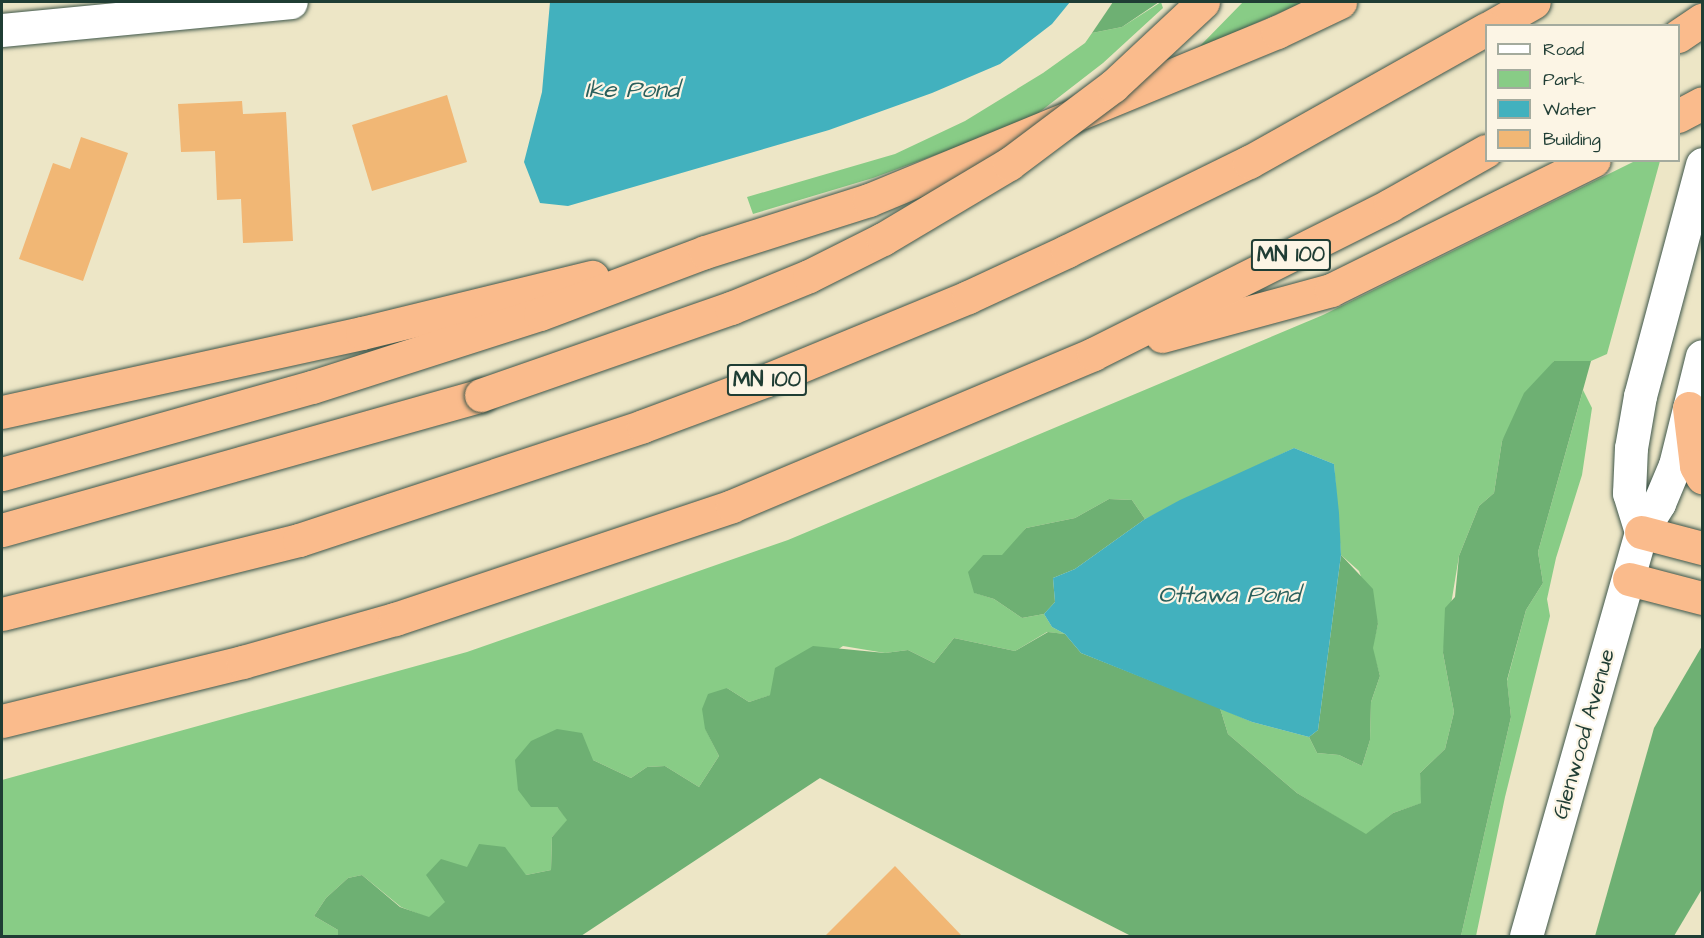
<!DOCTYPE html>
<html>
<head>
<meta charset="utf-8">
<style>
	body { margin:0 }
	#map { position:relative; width:1704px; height:938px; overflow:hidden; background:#ede6c6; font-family:"Architects Daughter",sans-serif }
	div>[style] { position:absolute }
	.green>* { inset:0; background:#88cc86 }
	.forest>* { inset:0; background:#6eb073 }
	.water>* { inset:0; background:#42b1be }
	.building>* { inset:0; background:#f1b775 }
	.roads { filter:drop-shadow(0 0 2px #3e564a) drop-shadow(0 0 2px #3e564a) }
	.minor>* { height:33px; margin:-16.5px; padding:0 16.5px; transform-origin:16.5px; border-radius:16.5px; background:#fff }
	.highway>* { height:33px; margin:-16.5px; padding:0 16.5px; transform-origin:16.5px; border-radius:16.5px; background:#fabb8c }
	.bridges { filter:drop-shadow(0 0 2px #3e564a) drop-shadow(0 0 2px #3e564a) }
	.highway-bridge>* { height:33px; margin:-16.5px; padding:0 16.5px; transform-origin:16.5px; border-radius:16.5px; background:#fabb8c }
	span { translate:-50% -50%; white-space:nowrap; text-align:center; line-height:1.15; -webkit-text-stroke:4.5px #fcf5e5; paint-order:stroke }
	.shield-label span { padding:2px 4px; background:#fcf5e5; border:2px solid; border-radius:4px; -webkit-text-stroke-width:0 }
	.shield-label { font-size:21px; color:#1f3d34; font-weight:700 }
	.street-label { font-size:22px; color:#1f3d34 }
	.water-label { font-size:24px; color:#2a605d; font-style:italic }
	.frame { position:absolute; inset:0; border:3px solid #1f3d34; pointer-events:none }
	.legend { position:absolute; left:1485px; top:24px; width:195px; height:138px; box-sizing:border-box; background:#fcf5e5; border:2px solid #a4ab9e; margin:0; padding:8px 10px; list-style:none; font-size:18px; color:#1f3d34 }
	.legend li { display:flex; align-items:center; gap:12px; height:30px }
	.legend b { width:30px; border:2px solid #a4ab9e }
</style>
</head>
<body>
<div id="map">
	<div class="green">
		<div style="clip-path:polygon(1161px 2px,1163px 8px,1103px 63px,1028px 121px,873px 178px,753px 214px,747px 197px,895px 154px,965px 121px,1043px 73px,1085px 43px,1092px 33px,1122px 27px)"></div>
		<div style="clip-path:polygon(1243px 2px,1304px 2px,1195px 50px,1200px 46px)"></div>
		<div style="clip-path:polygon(1635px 161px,1660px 161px,1607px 354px,1591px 361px,1554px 361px,1502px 441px,1494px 493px,1479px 506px,1459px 556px,1443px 653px,1454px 712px,1445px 749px,1420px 773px,1422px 803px,1393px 813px,1366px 835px,1297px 793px,1228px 734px,1220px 708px,1252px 722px,1309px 737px,1317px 753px,1339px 755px,1362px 766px,1370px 740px,1371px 702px,1380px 676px,1372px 648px,1378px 624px,1359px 571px,1341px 555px,1334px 464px,1294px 448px,1145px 519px,1132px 500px,1109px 499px,1075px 518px,1026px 528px,975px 593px,994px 599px,1022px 618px,1044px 614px,1052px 627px,1065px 634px,1047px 632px,1015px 651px,954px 638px,934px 663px,908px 650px,885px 653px,843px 646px,771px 695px,749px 702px,727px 688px,705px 728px,719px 756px,699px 787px,665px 766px,647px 767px,631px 778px,593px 760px,531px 807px,557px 807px,568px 820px,552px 837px,551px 870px,526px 875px,467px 867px,446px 902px,429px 918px,401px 907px,362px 875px,348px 878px,326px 898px,314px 916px,338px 930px,338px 936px,2px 936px,2px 780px,467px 652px,788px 540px,1323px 315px)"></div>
		<div style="clip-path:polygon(1583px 390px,1592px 408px,1582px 475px,1556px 558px,1547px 599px,1550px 616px,1505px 797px,1476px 936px,1461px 936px,1511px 717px,1507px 681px,1526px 610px,1543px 583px,1538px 552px)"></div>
	</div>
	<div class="forest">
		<div style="clip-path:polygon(1113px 2px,1159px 2px,1122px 27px,1092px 33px)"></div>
		<div style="clip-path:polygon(1554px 361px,1591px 361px,1538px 552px,1543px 583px,1526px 610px,1507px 680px,1511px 717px,1461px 936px,1131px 936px,820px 778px,581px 936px,338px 936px,338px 930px,314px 916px,326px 898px,348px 878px,362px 875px,400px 907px,429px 917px,445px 902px,426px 875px,441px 859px,467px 867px,479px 844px,505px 847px,526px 875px,551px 870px,552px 837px,567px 820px,557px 807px,531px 807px,518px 790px,515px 760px,531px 741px,557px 729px,582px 733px,593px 760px,631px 778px,647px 767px,665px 766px,699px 787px,719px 756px,705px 729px,702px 709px,708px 694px,727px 688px,749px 702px,770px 695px,775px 668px,813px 646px,885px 653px,908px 650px,934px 663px,954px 638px,1015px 651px,1048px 632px,1065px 634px,1081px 653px,1220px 708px,1228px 734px,1297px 793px,1366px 834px,1393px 813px,1421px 803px,1420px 773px,1445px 749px,1454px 712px,1443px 653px,1445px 608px,1455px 597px,1459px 556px,1479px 506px,1494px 493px,1502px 441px,1524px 393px)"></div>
		<div style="clip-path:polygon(1109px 499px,1132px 500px,1145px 519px,1075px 569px,1053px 578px,1055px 602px,1044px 614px,1022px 618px,994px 599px,974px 593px,968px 572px,983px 555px,1002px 555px,1026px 528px,1075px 518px)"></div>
		<div style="clip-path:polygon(1341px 555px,1373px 589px,1378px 624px,1373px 648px,1380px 676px,1371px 702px,1370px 740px,1362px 766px,1339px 755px,1317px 753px,1309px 737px,1318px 730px)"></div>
		<div style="clip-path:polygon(1702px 646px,1702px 889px,1674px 936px,1595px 936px,1654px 728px)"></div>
	</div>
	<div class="water">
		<div style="clip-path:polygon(550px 2px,1070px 2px,1052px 24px,1000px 64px,932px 93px,829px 130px,568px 206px,540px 203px,524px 162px,542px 92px)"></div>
		<div style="clip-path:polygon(1294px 448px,1334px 464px,1339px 513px,1341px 555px,1318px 730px,1309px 737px,1252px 722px,1081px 653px,1065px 634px,1052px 627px,1044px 614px,1055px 602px,1053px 578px,1075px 569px,1145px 519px,1180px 500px)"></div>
	</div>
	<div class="building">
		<div style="clip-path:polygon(447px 95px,467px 162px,372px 191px,352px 125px)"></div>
		<div style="clip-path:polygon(242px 101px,243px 114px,286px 112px,293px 241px,243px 243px,241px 199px,217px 200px,215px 151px,181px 152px,178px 104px)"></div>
		<div style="clip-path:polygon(81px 137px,128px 153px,83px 281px,19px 259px,53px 163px,70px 169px)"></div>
		<div style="clip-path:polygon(895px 866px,962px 936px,825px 936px)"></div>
	</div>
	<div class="roads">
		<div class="minor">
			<div style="left:2px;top:30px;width:290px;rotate:-5.5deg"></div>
			<div style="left:1641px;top:532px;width:41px;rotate:-107.1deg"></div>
			<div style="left:1629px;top:493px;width:45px;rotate:-87.5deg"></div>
			<div style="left:1631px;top:448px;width:53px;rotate:-80.2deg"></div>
			<div style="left:1640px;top:396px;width:240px;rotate:-75deg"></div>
			<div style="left:1526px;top:936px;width:420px;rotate:-74.1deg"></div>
			<div style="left:1641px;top:532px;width:34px;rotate:-58deg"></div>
			<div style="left:1659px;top:503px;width:41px;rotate:-67.2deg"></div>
			<div style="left:1675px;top:465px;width:112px;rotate:-76.1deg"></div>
		</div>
		<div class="highway">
			<div style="left:1492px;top:26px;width:48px;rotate:-29.7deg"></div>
			<div style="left:1678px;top:36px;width:29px;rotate:-34deg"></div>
			<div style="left:1678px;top:116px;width:27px;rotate:-28deg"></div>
			<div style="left:1162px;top:336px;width:175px;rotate:-15.2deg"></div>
			<div style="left:1331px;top:290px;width:293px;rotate:-26.3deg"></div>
			<div style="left:1689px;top:408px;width:58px;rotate:83.1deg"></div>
			<div style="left:1696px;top:466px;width:13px;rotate:61deg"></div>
			<div style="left:2px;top:412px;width:369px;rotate:-12.4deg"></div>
			<div style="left:362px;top:333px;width:237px;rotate:-13.7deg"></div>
			<div style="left:2px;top:474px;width:322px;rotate:-15.7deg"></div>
			<div style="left:312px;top:387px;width:239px;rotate:-17.8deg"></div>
			<div style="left:540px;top:314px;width:176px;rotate:-20.6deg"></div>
			<div style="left:705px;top:252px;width:172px;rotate:-17.6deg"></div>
			<div style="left:869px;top:200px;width:441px;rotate:-22.4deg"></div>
			<div style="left:1277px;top:32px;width:70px;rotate:-25.5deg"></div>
			<div style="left:2px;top:530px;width:498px;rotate:-15.7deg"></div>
			<div style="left:1641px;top:532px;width:63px;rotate:14.7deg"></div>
			<div style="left:1629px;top:579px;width:75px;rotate:14.6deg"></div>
			<div style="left:2px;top:614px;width:306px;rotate:-14deg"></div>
			<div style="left:299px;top:540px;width:362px;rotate:-18.3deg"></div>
			<div style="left:643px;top:426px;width:132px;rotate:-20.4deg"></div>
			<div style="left:767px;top:380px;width:217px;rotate:-22.4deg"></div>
			<div style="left:968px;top:297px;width:109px;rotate:-24.9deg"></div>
			<div style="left:1067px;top:251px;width:203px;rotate:-26.1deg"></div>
			<div style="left:1249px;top:162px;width:272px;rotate:-29.3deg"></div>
			<div style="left:2px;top:721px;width:248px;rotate:-13.8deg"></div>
			<div style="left:243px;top:662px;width:158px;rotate:-15.8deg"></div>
			<div style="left:395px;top:619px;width:355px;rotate:-18.5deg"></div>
			<div style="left:732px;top:506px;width:392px;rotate:-22.8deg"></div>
			<div style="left:1093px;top:354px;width:332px;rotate:-26.6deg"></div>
			<div style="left:1390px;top:205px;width:110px;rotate:-29.4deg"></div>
		</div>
	</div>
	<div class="bridges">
		<div class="highway-bridge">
			<div style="left:481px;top:395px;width:265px;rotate:-19.2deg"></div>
			<div style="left:731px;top:308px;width:84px;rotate:-22.3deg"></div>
			<div style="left:809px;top:276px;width:83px;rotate:-26.6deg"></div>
			<div style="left:883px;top:239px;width:147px;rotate:-30.8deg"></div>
			<div style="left:1009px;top:164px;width:130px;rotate:-36.9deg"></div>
			<div style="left:1113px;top:86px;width:123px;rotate:-43deg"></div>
		</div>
	</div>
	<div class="shield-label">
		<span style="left:1291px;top:255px">MN 100</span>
		<span style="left:767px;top:380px">MN 100</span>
	</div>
	<div class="street-label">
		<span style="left:1584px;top:734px;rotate:-74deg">Glenwood Avenue</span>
	</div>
	<div class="water-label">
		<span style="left:632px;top:91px">Ike Pond</span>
		<span style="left:1229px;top:596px">Ottawa Pond</span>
	</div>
	<div class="frame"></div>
	<ul class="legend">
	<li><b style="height:8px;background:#fff"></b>Road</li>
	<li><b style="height:16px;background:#88cc86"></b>Park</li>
	<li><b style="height:16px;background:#42b1be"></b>Water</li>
	<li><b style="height:16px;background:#f1b775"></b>Building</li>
	</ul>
</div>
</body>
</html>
